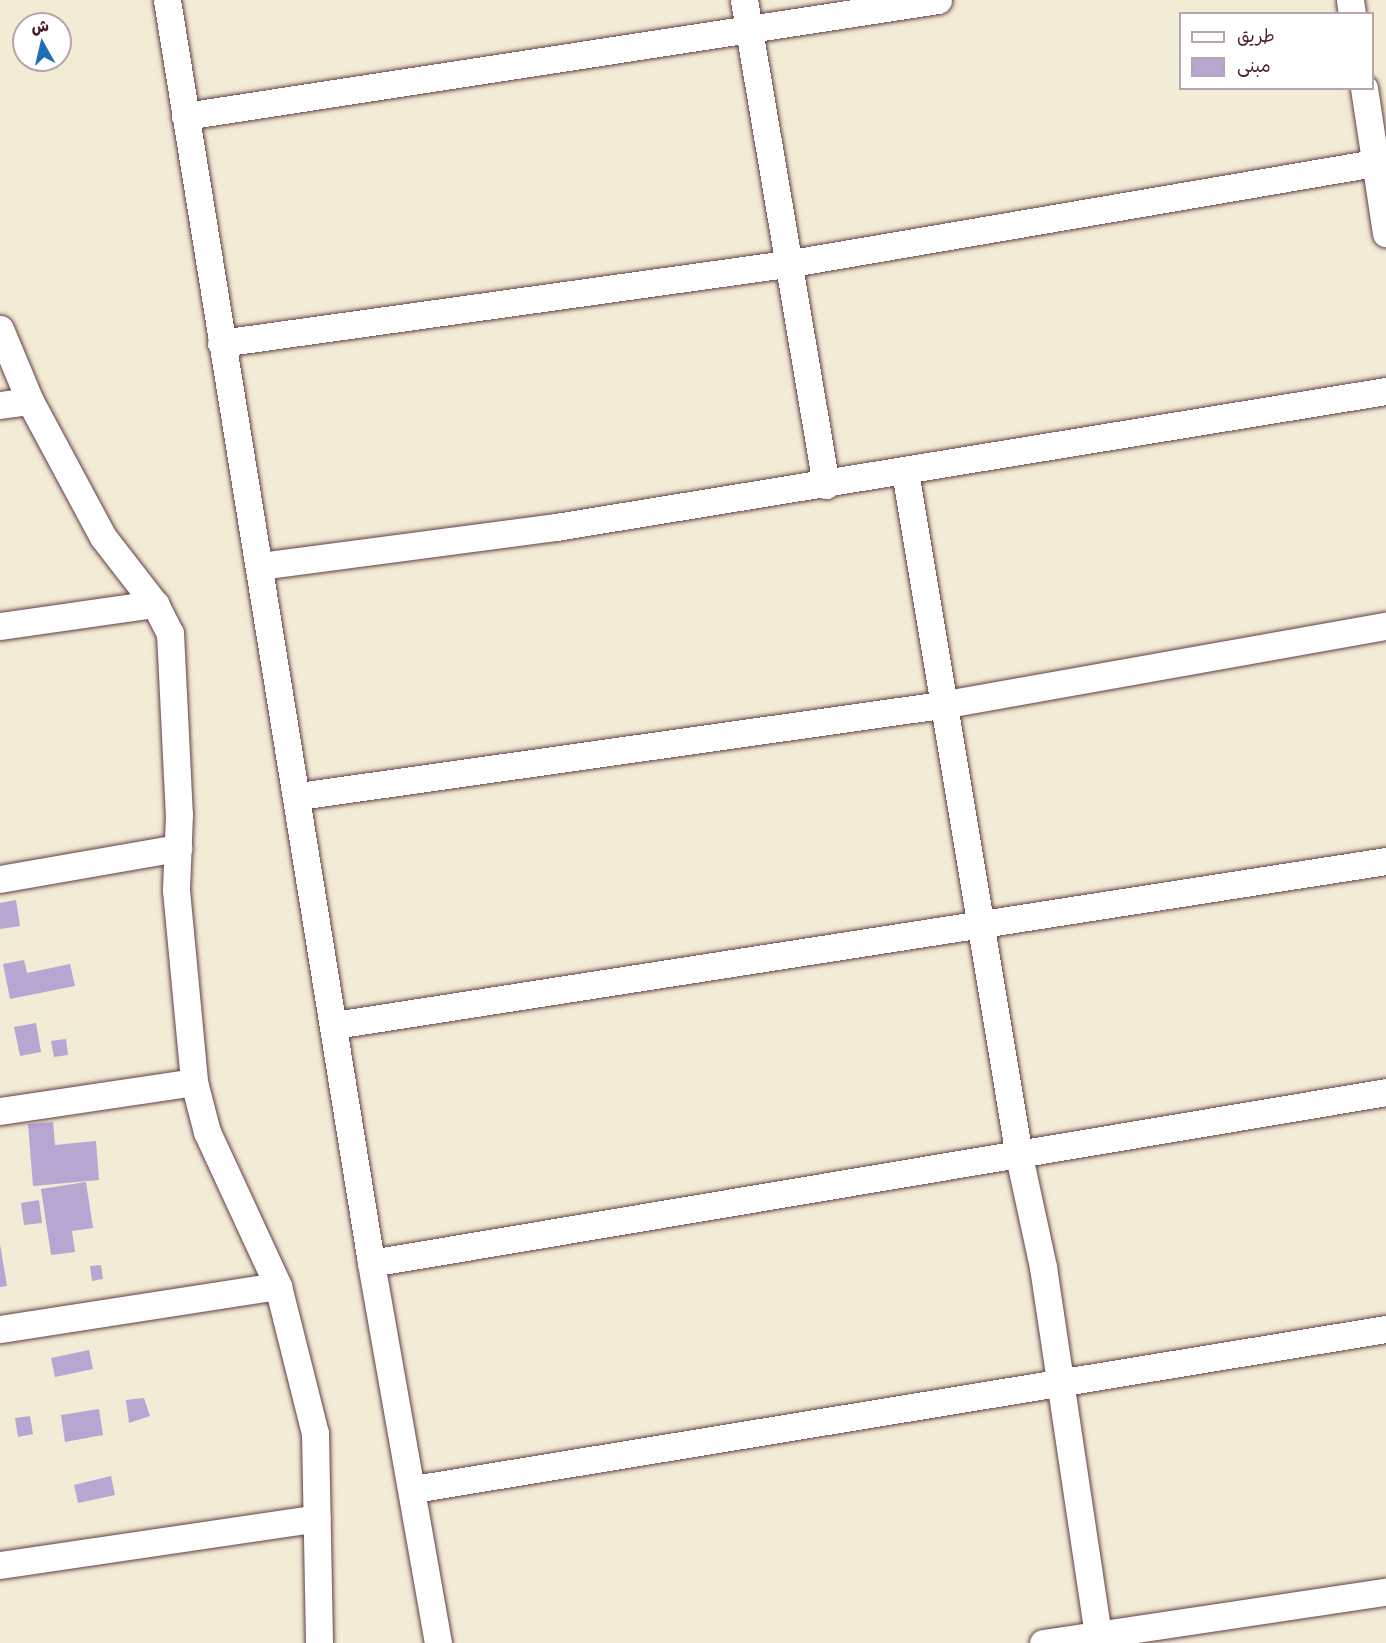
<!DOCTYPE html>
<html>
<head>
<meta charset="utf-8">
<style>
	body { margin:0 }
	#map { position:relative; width:1386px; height:1643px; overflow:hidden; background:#f2ebd5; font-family:Delius,"Playpen Sans Arabic",sans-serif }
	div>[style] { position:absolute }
	.building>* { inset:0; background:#b5a6d2 }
	.roads { filter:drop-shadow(0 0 2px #633e44) drop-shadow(0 0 2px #633e44) }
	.street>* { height:27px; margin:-13.5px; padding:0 13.5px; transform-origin:13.5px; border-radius:13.5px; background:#fff }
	span { translate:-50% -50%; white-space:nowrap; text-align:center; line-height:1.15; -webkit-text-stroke:4.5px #fff; paint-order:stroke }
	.legend { position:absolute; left:1179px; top:12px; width:195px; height:78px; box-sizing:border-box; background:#fff; border:2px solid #b7a5aa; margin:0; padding:8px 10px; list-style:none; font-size:18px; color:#4a1f2b }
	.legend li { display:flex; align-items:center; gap:12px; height:30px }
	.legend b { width:30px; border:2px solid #b7a5aa }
	.north { position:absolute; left:12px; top:12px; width:60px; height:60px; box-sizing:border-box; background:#fff; border:2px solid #b7a5aa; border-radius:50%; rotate:352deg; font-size:16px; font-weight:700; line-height:24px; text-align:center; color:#4a1f2b }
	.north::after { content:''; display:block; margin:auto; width:21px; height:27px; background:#1f6fb2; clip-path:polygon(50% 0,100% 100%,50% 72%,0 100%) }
</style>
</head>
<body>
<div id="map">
	<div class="building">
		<div style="clip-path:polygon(16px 900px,20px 926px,0 929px,0 903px)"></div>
		<div style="clip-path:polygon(24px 960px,27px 973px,70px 964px,75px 986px,10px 999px,3px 964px)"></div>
		<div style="clip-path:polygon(36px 1023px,41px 1052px,20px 1056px,14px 1027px)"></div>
		<div style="clip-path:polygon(66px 1039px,68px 1055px,54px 1057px,51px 1041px)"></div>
		<div style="clip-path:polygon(53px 1122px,55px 1145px,96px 1141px,99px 1180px,33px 1186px,28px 1124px)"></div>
		<div style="clip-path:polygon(86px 1182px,93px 1228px,72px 1231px,75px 1252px,51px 1255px,41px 1189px)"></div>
		<div style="clip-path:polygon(39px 1200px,42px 1223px,24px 1225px,21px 1203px)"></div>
		<div style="clip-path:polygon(0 1244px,7px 1286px,0 1287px)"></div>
		<div style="clip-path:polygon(101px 1265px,103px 1279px,92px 1281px,90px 1266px)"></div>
		<div style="clip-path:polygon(89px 1350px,93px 1369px,55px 1377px,51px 1358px)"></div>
		<div style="clip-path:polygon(144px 1398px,150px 1416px,129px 1423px,126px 1400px)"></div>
		<div style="clip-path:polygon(99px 1409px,103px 1435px,65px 1442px,61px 1415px)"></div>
		<div style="clip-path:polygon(30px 1416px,33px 1434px,18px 1437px,15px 1418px)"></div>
		<div style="clip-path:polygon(111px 1476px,115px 1495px,78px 1503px,74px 1485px)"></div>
	</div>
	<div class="roads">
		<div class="street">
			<div style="left:167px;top:0;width:1279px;rotate:80.82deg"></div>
			<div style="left:371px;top:1263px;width:386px;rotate:80deg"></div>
			<div style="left:744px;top:0;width:492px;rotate:80.4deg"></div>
			<div style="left:1350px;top:0;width:14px;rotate:82deg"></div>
			<div style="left:1364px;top:88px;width:147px;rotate:81.4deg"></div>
			<div style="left:185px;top:116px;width:762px;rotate:-8.76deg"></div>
			<div style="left:0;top:329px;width:78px;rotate:67.4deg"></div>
			<div style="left:30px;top:401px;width:154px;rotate:61.8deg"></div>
			<div style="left:103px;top:537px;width:85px;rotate:52.2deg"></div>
			<div style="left:155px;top:604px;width:33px;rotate:63deg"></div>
			<div style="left:170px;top:633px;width:181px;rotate:87.2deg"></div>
			<div style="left:179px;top:814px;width:76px;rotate:92.3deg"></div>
			<div style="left:176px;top:890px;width:193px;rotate:84.6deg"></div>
			<div style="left:194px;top:1082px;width:52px;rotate:75.4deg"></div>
			<div style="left:207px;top:1132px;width:170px;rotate:65.2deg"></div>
			<div style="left:221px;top:343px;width:570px;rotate:-7.96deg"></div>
			<div style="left:786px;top:264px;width:609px;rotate:-9.74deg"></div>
			<div style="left:0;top:405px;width:30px;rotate:-8deg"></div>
			<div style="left:905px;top:471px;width:694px;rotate:80.55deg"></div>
			<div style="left:1019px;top:1156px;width:114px;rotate:77.8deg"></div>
			<div style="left:1043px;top:1267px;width:380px;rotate:81.5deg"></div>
			<div style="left:259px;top:566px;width:300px;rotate:-7.5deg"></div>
			<div style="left:556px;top:527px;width:841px;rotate:-9.31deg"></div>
			<div style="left:0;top:626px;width:157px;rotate:-8.1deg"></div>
			<div style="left:299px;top:796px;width:648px;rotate:-8.07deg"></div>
			<div style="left:941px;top:705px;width:452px;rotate:-10.1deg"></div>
			<div style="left:0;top:879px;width:181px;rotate:-9.9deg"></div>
			<div style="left:335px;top:1025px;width:1064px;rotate:-8.87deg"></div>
			<div style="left:0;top:1111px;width:196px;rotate:-8.5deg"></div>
			<div style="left:371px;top:1263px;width:1029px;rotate:-9.56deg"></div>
			<div style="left:0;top:1329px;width:281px;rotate:-8.8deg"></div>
			<div style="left:278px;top:1286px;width:152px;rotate:75.9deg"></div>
			<div style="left:315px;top:1433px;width:210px;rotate:88.9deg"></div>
			<div style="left:414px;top:1489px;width:985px;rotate:-9.35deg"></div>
			<div style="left:0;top:1565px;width:320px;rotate:-8.4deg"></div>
			<div style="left:1043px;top:1643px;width:347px;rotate:-8.5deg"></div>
		</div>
	</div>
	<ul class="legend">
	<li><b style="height:8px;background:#fff"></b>طريق</li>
	<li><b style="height:16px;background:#b5a6d2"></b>مبنى</li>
	</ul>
	<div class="north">ش</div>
</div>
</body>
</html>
